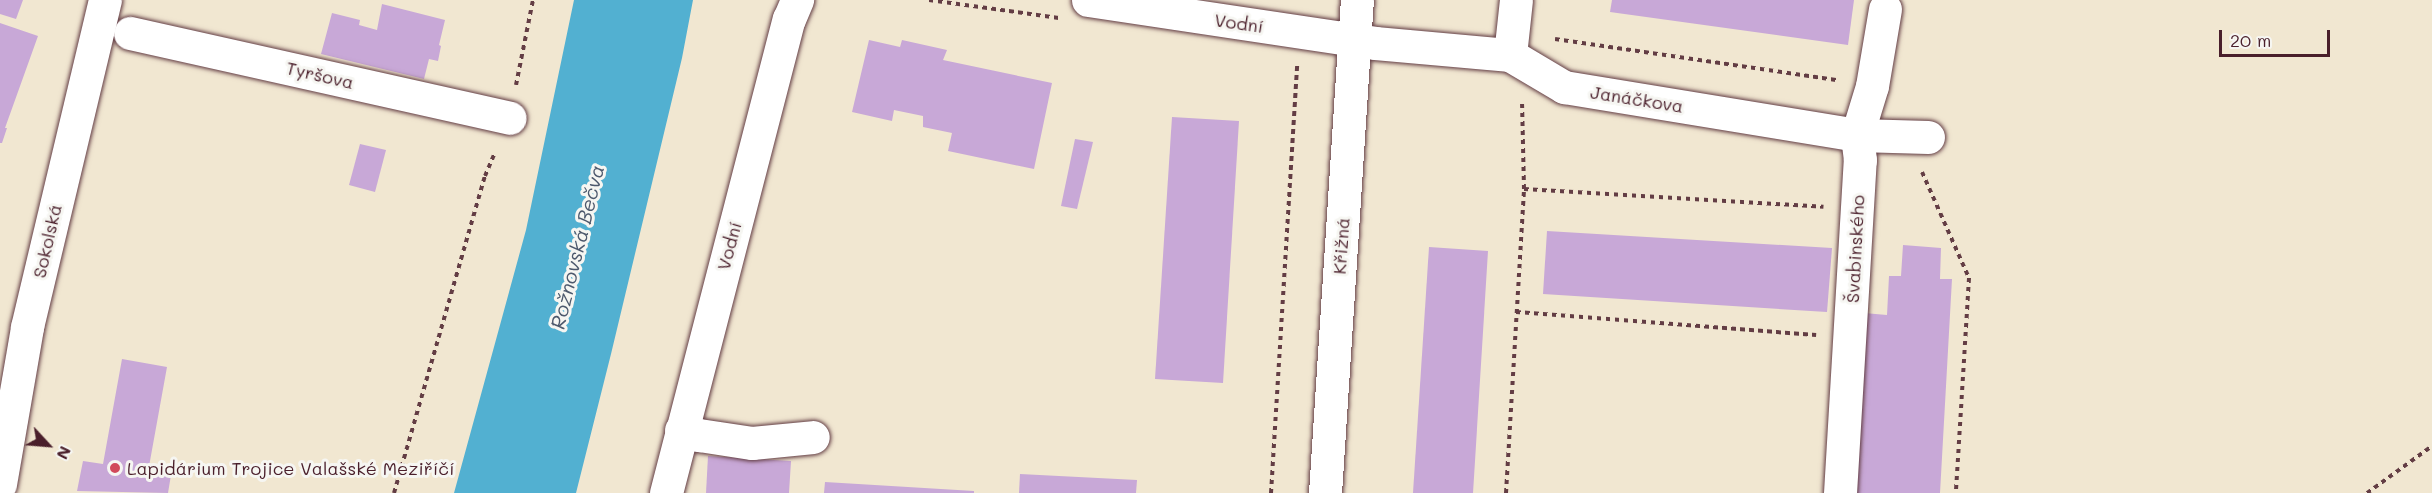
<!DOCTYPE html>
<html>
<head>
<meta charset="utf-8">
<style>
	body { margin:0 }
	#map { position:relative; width:2432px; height:493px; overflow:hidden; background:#f1e7d1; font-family:Mali,sans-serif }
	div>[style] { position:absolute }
	.water>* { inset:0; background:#52b0d1 }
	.building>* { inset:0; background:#c8a8d7 }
	.path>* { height:4px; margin-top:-2px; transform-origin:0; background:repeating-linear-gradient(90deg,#633d44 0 4.5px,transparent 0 9px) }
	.roads { filter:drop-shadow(0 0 2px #633d44) drop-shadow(0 0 2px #633d44) }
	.minor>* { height:33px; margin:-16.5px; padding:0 16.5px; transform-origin:16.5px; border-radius:16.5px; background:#fff }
	.dots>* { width:16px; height:16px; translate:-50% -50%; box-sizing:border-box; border:3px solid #f6f6f2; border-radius:50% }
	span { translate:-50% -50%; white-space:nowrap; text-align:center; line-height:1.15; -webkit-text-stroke:6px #f6f6f2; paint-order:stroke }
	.street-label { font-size:18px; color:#4a1f2b }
	.poi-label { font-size:18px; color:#4a1f2b }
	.left { translate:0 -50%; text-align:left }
	.water-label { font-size:20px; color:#4d596d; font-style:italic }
	.north { position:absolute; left:18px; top:415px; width:60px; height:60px; -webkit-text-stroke:4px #f6f6f2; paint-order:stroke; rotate:116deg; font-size:16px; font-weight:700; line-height:24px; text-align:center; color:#4a1f2b }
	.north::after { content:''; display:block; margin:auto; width:21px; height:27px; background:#4a1f2b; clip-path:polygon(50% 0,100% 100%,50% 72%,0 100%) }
	.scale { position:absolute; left:2219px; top:30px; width:111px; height:27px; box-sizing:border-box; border:3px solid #4a1f2b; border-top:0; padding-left:8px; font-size:18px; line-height:21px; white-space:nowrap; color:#4a1f2b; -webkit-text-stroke:4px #f6f6f2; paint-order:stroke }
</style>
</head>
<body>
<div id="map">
	<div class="water">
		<div style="clip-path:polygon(574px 0,693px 0,682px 58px,611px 354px,576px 493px,454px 493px,526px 230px)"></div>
	</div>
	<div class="building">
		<div style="clip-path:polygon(0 0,23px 0,16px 19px,0 14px)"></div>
		<div style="clip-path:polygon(1612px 0,1854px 0,1848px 45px,1610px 12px)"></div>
		<div style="clip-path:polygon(382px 4px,445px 20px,439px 45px,441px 46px,438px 61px,429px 59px,424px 79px,321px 54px,332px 13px,360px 20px,359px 25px,377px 30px)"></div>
		<div style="clip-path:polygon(0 23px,38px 36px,5px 128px,7px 128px,2px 143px,0 143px)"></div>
		<div style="clip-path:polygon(869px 40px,900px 47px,902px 40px,947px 50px,943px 60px,1052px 83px,1034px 169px,948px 151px,952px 133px,923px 127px,923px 116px,894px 110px,892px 121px,852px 112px)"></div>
		<div style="clip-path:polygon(1172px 117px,1239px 121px,1223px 383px,1155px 379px)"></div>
		<div style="clip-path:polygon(1075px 139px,1093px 142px,1077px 209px,1061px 206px)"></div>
		<div style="clip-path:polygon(360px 144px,386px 150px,375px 192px,349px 185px)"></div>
		<div style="clip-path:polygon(1547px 231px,1832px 248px,1827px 312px,1543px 294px)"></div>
		<div style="clip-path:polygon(1903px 245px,1941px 248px,1940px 279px,1952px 279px,1940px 493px,1853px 493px,1864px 313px,1887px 315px,1889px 276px,1901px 276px)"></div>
		<div style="clip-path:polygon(1429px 247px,1488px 251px,1473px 493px,1413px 493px)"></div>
		<div style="clip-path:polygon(122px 359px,167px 367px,148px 472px,171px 475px,168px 493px,77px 491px,83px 461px,103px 464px)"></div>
		<div style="clip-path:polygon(708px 456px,791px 461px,789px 493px,706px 493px)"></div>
		<div style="clip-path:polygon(1020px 474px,1137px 480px,1136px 493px,1019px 493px)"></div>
		<div style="clip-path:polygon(825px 482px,974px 491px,974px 493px,824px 493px)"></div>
	</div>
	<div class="path">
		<div style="left:929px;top:0;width:131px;rotate:7.9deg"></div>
		<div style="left:1555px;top:39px;width:284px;rotate:8.3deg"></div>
		<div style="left:516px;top:85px;width:87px;rotate:-78.7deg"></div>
		<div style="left:1922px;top:172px;width:116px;rotate:66.1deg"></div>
		<div style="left:1969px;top:278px;width:215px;rotate:93.5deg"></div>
		<div style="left:1524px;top:189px;width:300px;rotate:3.4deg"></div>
		<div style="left:1516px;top:312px;width:301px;rotate:4.4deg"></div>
		<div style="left:394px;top:493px;width:330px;rotate:-74deg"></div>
		<div style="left:485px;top:176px;width:26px;rotate:-67deg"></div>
		<div style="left:1271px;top:493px;width:429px;rotate:-86.5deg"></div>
		<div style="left:1506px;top:493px;width:305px;rotate:-86.6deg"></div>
		<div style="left:1524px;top:189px;width:85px;rotate:-91.3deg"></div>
		<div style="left:2367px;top:493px;width:80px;rotate:-35.9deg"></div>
	</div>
	<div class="roads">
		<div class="minor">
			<div style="left:1088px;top:0;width:290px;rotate:8.5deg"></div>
			<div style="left:1375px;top:43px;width:136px;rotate:5.1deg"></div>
			<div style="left:1510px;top:55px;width:63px;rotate:30.7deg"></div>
			<div style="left:1564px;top:87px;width:297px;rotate:9.3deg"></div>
			<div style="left:1857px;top:135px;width:71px;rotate:1.6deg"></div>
			<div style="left:130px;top:33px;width:389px;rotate:12.6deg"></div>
			<div style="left:1510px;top:55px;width:55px;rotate:-83.8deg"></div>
			<div style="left:681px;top:430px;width:19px;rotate:16deg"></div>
			<div style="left:699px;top:435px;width:54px;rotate:8.6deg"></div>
			<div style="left:752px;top:443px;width:61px;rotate:-5.6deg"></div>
			<div style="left:0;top:484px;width:159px;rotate:-80.2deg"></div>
			<div style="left:27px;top:327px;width:336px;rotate:-76.6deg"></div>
			<div style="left:666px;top:493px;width:490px;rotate:-75.5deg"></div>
			<div style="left:789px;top:19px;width:21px;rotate:-67deg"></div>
			<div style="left:1325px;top:493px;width:494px;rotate:-86.3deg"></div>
			<div style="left:1840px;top:493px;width:334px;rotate:-86.6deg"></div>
			<div style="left:1860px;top:160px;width:25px;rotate:-97deg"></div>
			<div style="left:1857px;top:135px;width:51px;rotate:-73deg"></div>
			<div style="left:1872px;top:86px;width:78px;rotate:-80.4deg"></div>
		</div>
	</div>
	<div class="dots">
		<div style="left:115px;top:468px;background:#d1495b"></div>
	</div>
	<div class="street-label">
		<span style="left:1239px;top:23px;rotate:8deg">Vodní</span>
		<span style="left:320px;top:75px;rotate:13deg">Tyršova</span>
		<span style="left:1637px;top:99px;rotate:9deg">Janáčkova</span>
		<span style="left:47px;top:241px;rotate:-77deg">Sokolská</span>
		<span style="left:729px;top:246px;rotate:-75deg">Vodní</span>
		<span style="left:1341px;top:246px;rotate:-86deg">Křižná</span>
		<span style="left:1855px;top:249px;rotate:-87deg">Švabinského</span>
	</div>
	<div class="poi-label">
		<span class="left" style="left:127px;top:468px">Lapidárium Trojice Valašské Meziříčí</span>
	</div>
	<div class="water-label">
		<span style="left:577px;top:247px;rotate:-76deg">Rožnovská Bečva</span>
	</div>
	<div class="north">N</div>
	<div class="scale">20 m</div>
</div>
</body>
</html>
